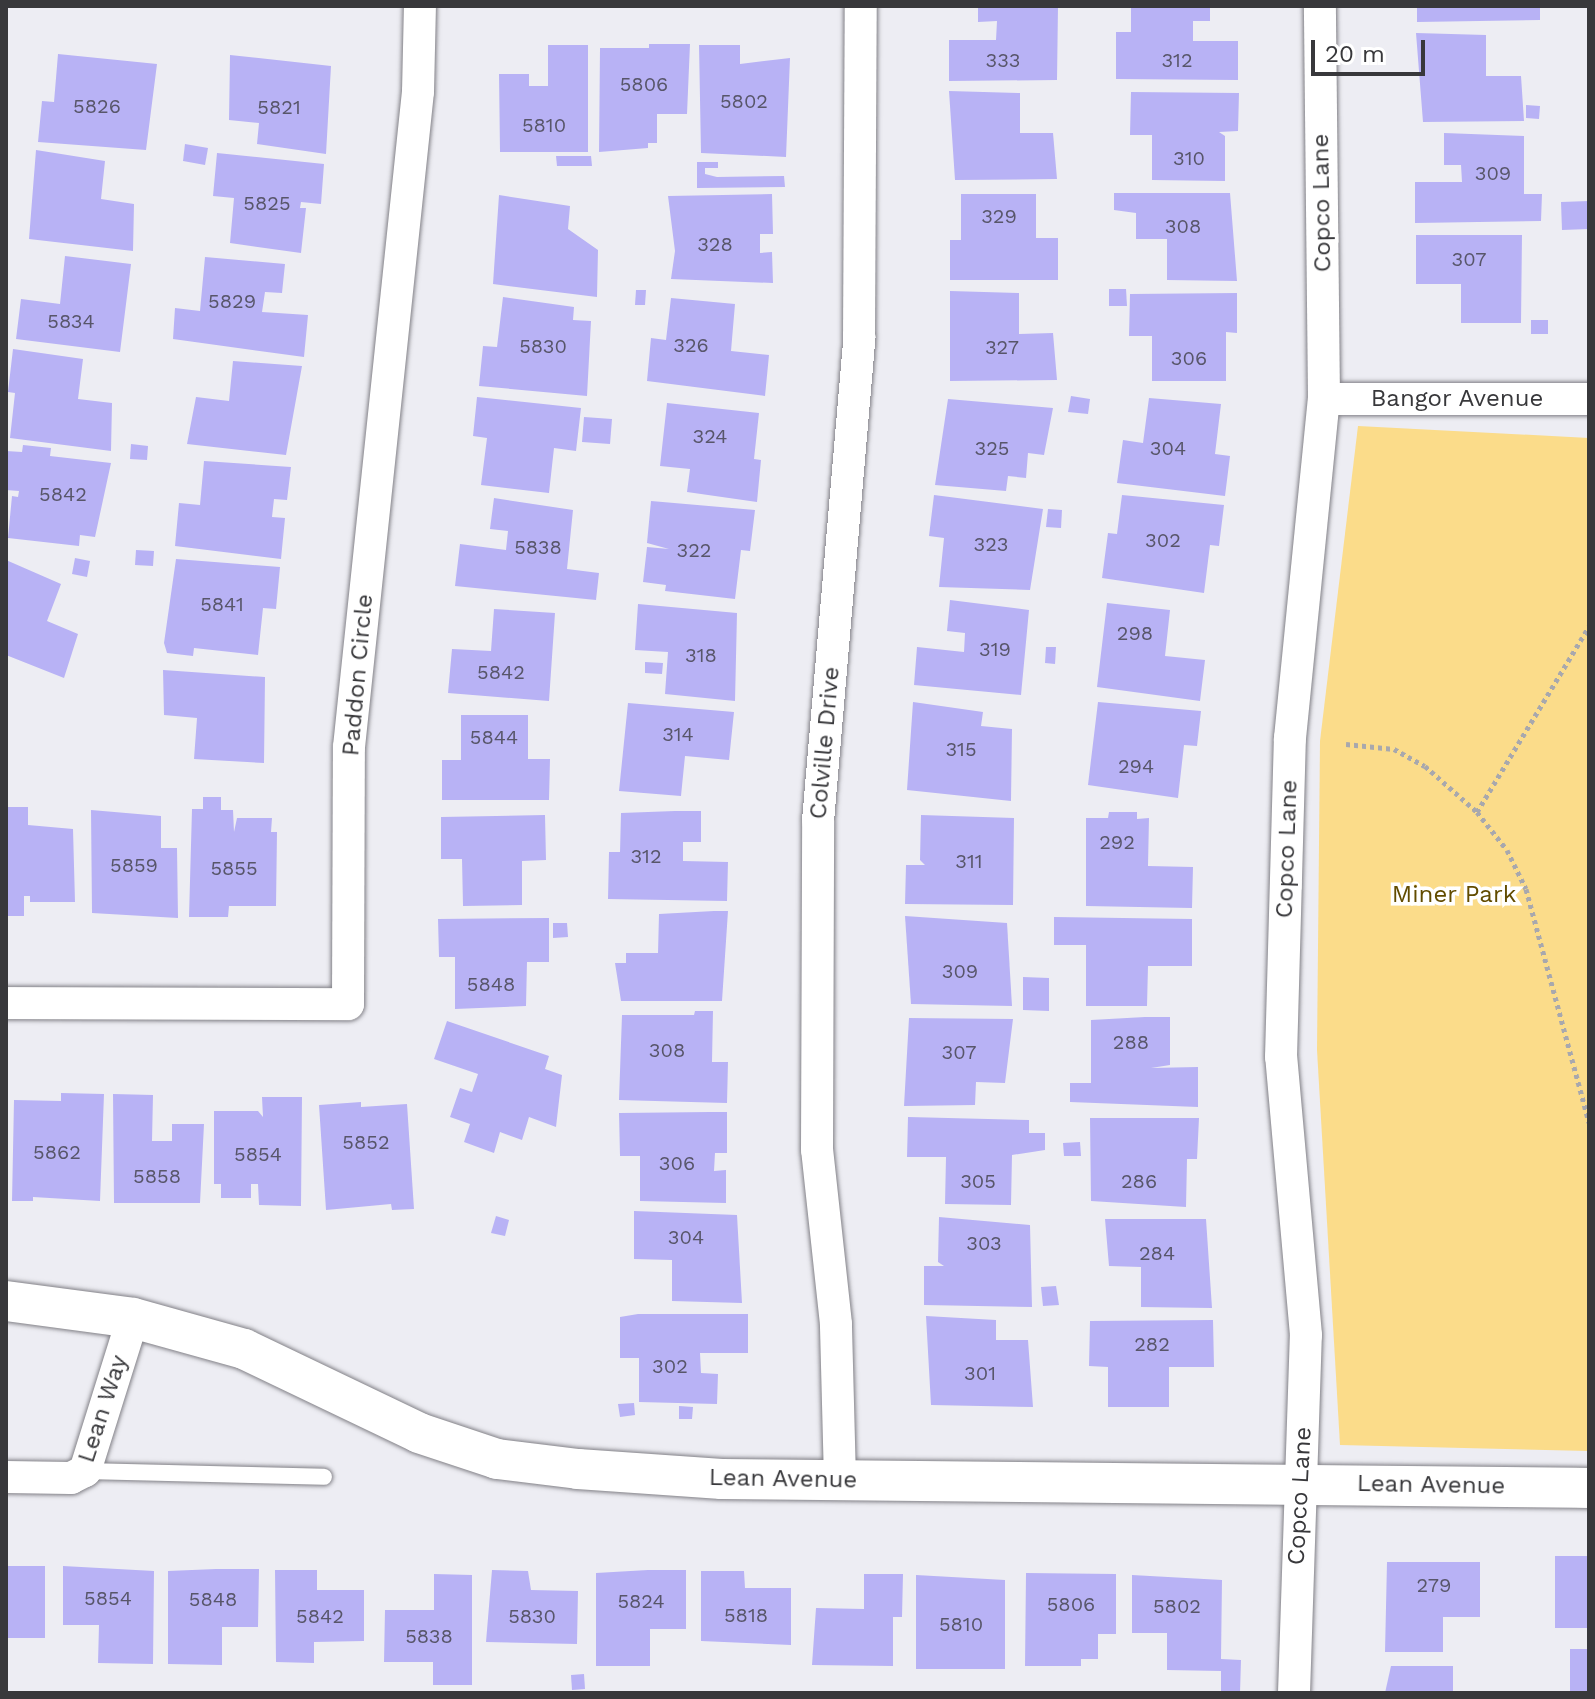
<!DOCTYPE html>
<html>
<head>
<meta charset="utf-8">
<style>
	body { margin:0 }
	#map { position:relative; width:1595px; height:1699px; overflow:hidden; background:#ededf3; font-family:"Work Sans",sans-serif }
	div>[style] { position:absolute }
	.green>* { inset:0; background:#fbdc8a }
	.building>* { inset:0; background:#b8b2f5 }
	.path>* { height:5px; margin-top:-2.5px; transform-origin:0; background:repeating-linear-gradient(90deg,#a8a8ad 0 4px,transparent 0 8px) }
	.roads { filter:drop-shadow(0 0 2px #828187) drop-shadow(0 0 2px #828187) }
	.service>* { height:16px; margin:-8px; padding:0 8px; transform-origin:8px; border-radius:8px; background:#fff }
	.minor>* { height:32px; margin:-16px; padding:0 16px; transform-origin:16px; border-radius:16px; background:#fff }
	.tertiary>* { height:40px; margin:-20px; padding:0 20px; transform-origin:20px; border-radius:20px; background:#fff }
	span { translate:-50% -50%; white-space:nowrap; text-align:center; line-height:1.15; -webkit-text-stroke:7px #fff; paint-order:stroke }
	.number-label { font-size:20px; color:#58566a }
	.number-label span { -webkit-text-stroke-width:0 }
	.street-label { font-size:24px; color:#38383b }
	.park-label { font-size:24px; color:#624c00 }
	.frame { position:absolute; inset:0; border:8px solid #38383b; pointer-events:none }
	.scale { position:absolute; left:1311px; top:40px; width:114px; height:36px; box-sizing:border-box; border:4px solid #38383b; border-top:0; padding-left:10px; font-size:24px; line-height:28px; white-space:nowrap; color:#38383b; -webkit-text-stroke:6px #fff; paint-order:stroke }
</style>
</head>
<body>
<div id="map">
	<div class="green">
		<div style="clip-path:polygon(1358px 426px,1589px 438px,1589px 1451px,1340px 1445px,1317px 1050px,1320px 741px)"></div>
	</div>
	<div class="building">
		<div style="clip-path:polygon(978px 6px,1058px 6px,1057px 80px,949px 81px,949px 40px,996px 40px,997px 21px,978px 22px)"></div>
		<div style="clip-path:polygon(1131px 6px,1210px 6px,1210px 21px,1193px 21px,1193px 41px,1238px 41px,1238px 80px,1116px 79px,1116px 32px,1131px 32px)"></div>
		<div style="clip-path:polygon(1417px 6px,1540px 6px,1540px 20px,1417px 22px)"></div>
		<div style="clip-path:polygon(1416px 33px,1486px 35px,1486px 76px,1521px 76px,1524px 121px,1423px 122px)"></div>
		<div style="clip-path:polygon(649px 44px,690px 44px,687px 114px,657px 114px,657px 143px,648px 143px,648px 148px,599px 152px,600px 48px,649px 48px)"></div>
		<div style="clip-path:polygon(548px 45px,588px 45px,588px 152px,500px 152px,499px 74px,529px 74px,529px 86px,548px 86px)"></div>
		<div style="clip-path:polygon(699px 45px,740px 45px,740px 64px,790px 58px,786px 157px,701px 153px)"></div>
		<div style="clip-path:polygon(58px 54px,157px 64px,146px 150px,38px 142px,42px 101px,54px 102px)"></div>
		<div style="clip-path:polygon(230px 55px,331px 66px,326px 154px,257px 144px,259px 123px,229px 120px)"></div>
		<div style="clip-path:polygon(949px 91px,1020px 93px,1020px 133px,1053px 133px,1057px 179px,955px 180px)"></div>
		<div style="clip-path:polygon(1131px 92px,1239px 93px,1238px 131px,1219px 132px,1225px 136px,1225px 181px,1152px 180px,1152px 135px,1130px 135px)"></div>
		<div style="clip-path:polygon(1526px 105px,1540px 106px,1539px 119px,1526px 118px)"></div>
		<div style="clip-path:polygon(1444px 133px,1524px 136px,1524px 194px,1542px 194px,1541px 221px,1415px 223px,1415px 182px,1462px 182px,1461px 165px,1444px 165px)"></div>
		<div style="clip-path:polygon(185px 144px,208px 148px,205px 165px,183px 161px)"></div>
		<div style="clip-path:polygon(36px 150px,105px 161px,101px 199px,134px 204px,133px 251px,29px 239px)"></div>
		<div style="clip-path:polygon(217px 153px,324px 164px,321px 204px,301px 202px,300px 208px,306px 208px,301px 253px,230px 243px,234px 198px,213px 196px)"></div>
		<div style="clip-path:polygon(556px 156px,591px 156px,592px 166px,557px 166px)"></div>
		<div style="clip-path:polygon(697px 162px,718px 162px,718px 168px,705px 168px,705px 174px,717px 177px,784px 176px,785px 187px,697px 188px)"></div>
		<div style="clip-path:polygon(1114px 193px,1230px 193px,1237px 281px,1167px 280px,1167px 239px,1136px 239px,1136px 213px,1114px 210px)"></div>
		<div style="clip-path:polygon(772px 194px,773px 234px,760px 234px,760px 253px,772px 252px,773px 283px,671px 279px,675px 251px,668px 196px)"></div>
		<div style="clip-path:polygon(961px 194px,1036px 194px,1036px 238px,1058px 238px,1058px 280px,950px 280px,950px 240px,961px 240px)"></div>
		<div style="clip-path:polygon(499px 195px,570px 206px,568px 229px,598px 250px,597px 297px,493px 284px)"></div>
		<div style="clip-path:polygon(1589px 201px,1589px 229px,1562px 230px,1561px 202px)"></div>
		<div style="clip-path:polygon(1416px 235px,1522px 235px,1521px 323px,1461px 323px,1461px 284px,1416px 284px)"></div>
		<div style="clip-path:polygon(65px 256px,131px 264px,120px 352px,16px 339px,21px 299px,60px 304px)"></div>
		<div style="clip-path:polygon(205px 257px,285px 264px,282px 293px,265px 292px,262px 312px,308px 315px,304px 357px,173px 339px,175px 308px,200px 311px)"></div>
		<div style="clip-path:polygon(1109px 289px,1126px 289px,1127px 306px,1109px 306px)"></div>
		<div style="clip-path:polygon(636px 290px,646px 290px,645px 305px,635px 305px)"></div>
		<div style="clip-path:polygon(950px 291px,1019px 293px,1019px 334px,1053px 333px,1057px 380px,950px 381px)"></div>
		<div style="clip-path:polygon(1237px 293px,1237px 333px,1226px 332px,1226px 381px,1152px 381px,1152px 336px,1129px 336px,1130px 294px)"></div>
		<div style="clip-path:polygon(503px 297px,574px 307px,573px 320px,591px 321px,587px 396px,479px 386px,483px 346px,497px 347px)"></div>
		<div style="clip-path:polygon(671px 298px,735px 304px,731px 351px,769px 355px,765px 396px,647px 381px,651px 338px,666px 340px)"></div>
		<div style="clip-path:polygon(1531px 320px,1548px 320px,1548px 334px,1531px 334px)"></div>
		<div style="clip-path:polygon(13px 349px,83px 359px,78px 399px,112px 403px,111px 451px,10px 438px,15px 393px,8px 392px)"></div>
		<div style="clip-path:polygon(233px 361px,302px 366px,286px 455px,187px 444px,196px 397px,229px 401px)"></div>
		<div style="clip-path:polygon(1071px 396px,1090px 399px,1088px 414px,1068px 412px)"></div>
		<div style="clip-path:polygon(477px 397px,581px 408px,576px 451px,554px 448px,549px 493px,481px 485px,487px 438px,473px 436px)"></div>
		<div style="clip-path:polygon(1149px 398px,1221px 404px,1215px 454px,1230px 456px,1225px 496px,1117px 483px,1123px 440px,1143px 443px)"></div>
		<div style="clip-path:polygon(948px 399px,1053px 408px,1044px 455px,1028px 453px,1026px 478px,1008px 476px,1006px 491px,935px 485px)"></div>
		<div style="clip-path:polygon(667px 403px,759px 413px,754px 459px,761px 460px,757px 502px,687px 492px,690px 469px,660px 466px)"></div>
		<div style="clip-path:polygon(584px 417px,612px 419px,610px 444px,582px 442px)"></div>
		<div style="clip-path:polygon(131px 444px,148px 446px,147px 460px,130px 459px)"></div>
		<div style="clip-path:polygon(23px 445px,51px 448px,50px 456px,111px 463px,95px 537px,80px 535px,79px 546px,8px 538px,12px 496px,18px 497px,19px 491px,6px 490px,6px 451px,22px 452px)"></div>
		<div style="clip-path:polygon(204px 461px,291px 467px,287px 500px,274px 499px,272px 517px,285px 518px,281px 559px,175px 546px,179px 503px,200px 505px)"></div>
		<div style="clip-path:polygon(934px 495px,1043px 509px,1030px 590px,939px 587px,944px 538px,929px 536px)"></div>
		<div style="clip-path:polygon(1122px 495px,1224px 505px,1219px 546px,1210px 545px,1204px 593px,1102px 578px,1108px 533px,1117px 534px)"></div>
		<div style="clip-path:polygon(494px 498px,573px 510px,567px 569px,599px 573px,596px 600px,455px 586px,460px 544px,506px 550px,508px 531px,490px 529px)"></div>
		<div style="clip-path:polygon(651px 501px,755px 510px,750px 551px,741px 550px,735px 599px,665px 591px,666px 585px,643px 582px,647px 547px,669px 549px,647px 543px)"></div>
		<div style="clip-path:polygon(1048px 509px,1062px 510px,1061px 528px,1046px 527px)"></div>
		<div style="clip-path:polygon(136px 550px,154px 551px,153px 566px,135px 565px)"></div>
		<div style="clip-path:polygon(75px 558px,90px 561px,87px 577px,72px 574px)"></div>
		<div style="clip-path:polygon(176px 559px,280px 567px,276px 609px,263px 608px,258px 655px,194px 648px,193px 656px,167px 653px,164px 643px)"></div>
		<div style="clip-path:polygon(6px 560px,61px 584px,47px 621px,78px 634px,64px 678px,6px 655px)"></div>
		<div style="clip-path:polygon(950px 600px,1029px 610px,1021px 695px,914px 685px,917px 647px,964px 652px,965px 633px,947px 631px)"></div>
		<div style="clip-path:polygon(1107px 603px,1170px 610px,1165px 656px,1205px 660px,1200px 701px,1097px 687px)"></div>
		<div style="clip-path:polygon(638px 604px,737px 613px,735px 701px,665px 694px,668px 652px,635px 650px)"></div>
		<div style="clip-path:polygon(494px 609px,555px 613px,549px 701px,448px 693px,452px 649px,491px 651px)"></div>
		<div style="clip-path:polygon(1046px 647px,1056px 647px,1055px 664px,1045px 663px)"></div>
		<div style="clip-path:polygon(645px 662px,663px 663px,662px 674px,645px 673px)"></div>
		<div style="clip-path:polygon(163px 670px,265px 677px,264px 763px,194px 759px,197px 718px,164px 715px)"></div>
		<div style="clip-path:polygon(913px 702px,983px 712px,981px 726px,1012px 729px,1011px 801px,907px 790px)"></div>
		<div style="clip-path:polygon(1098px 702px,1201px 711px,1197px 746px,1184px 745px,1178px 798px,1088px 785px)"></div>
		<div style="clip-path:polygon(628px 703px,734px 712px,729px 760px,685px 756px,681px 796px,619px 791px)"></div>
		<div style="clip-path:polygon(461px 715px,528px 715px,528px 759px,550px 759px,549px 800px,442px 800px,442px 760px,461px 760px)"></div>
		<div style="clip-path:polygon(203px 797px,221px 797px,221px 810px,233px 810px,234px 832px,237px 818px,272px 818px,271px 832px,277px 832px,276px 906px,229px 906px,228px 917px,189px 917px,192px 809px,203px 809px)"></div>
		<div style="clip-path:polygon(6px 807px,28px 807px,28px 825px,73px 829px,75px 902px,30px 902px,30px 896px,24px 896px,24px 916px,6px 916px)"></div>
		<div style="clip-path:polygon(91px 810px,161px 816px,161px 848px,177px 848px,178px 918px,92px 913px)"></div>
		<div style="clip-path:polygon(675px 811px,701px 811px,701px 842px,683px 842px,683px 861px,728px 862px,727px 901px,608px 899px,609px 852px,620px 852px,621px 813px)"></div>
		<div style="clip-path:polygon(1109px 812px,1137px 812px,1137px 819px,1149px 818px,1148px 866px,1193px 867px,1192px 908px,1086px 906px,1086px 818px,1108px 818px)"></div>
		<div style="clip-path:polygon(545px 815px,546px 860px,522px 861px,522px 905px,463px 906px,462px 859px,441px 859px,441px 817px)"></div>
		<div style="clip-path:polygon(921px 815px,1014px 818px,1013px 905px,905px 904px,906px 865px,925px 865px,920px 860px)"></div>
		<div style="clip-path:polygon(714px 911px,728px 911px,722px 1001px,621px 1001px,615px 963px,626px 963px,626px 953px,658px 953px,659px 914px)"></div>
		<div style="clip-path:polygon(905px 916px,1007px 923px,1012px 1006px,911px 1004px)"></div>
		<div style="clip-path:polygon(1054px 917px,1192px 919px,1192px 966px,1148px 966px,1147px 1006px,1086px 1006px,1086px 945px,1054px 945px)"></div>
		<div style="clip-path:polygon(549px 918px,549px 962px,527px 962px,526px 1006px,455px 1009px,455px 957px,439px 957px,438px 919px)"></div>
		<div style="clip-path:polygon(553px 923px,567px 923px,568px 937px,553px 938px)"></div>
		<div style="clip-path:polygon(1023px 977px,1049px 978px,1049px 1011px,1023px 1010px)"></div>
		<div style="clip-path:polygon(695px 1011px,713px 1011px,712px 1062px,728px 1062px,727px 1103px,619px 1100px,622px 1015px,694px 1015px)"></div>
		<div style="clip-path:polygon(1145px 1017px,1170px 1017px,1170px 1065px,1151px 1068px,1198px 1067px,1198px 1107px,1070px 1102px,1070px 1083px,1091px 1083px,1091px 1020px)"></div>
		<div style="clip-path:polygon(909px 1018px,1013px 1019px,1005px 1083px,976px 1082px,975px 1105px,904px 1106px)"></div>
		<div style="clip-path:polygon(447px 1021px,549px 1056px,545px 1069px,562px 1075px,556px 1127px,529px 1117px,522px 1140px,500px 1132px,494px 1153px,464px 1142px,470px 1124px,450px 1117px,460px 1088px,472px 1092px,478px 1074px,434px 1059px)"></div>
		<div style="clip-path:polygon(61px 1093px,104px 1094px,100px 1201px,33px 1197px,33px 1201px,12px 1201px,14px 1100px,61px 1101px)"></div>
		<div style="clip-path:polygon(113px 1094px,153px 1095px,152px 1141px,172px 1141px,172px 1124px,204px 1124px,200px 1203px,114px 1203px)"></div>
		<div style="clip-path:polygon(262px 1097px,302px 1097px,301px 1206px,259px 1205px,258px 1184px,251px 1184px,251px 1198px,221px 1198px,221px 1184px,214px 1184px,214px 1111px,258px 1111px,263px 1117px)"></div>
		<div style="clip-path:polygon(361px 1102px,361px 1107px,407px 1104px,414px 1209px,392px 1210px,391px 1204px,326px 1210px,319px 1105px)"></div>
		<div style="clip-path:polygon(710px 1112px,727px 1112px,727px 1153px,715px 1153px,714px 1171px,726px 1170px,726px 1203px,640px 1201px,640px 1156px,620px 1156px,619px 1113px)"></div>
		<div style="clip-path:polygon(908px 1117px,1029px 1120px,1029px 1133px,1045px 1133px,1045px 1150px,1012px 1155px,1011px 1205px,945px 1204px,946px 1157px,907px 1157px)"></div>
		<div style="clip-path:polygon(1090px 1118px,1199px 1118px,1197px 1159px,1187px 1159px,1186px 1207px,1091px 1201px)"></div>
		<div style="clip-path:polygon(1080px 1142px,1081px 1156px,1064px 1156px,1063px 1143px)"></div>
		<div style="clip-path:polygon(634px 1211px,737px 1215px,742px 1303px,672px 1301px,672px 1260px,634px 1259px)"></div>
		<div style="clip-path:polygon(496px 1216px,509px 1220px,505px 1236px,491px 1233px)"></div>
		<div style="clip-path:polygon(939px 1217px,1030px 1225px,1032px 1307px,924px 1305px,924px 1266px,944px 1266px,938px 1262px)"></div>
		<div style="clip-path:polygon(1105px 1219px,1206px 1219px,1212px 1308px,1141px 1307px,1141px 1267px,1109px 1266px)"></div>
		<div style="clip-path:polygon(1056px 1286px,1059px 1305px,1043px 1306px,1041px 1287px)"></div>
		<div style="clip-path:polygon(638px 1314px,748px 1314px,748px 1353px,700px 1353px,701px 1373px,718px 1374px,717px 1404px,639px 1402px,639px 1358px,620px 1358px,620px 1317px)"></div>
		<div style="clip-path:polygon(926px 1316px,996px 1320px,996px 1340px,1028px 1340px,1033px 1407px,931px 1405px)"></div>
		<div style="clip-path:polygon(1213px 1320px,1214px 1367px,1169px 1367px,1169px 1407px,1108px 1407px,1108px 1367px,1089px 1366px,1090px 1321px)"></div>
		<div style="clip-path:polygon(634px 1403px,635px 1415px,620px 1417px,618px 1404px)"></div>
		<div style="clip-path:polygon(679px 1406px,693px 1407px,692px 1419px,679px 1419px)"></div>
		<div style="clip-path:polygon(1555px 1556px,1589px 1556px,1589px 1628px,1555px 1628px)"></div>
		<div style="clip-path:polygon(1387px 1562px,1480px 1562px,1480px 1617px,1443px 1617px,1443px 1652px,1385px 1652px)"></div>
		<div style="clip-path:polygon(6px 1566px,45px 1566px,45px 1638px,6px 1638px)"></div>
		<div style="clip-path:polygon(63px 1566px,154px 1571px,153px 1664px,98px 1663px,99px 1625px,63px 1625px)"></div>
		<div style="clip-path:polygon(216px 1569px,259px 1569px,258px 1627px,222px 1627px,222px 1665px,168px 1664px,168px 1571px)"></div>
		<div style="clip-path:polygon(275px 1570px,317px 1570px,317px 1590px,364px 1590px,364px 1641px,314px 1642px,314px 1663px,276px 1662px)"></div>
		<div style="clip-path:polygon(492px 1570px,528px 1571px,531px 1590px,578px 1591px,577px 1644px,486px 1642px)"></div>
		<div style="clip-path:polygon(648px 1570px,686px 1570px,686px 1629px,650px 1629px,650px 1666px,596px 1666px,596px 1573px)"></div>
		<div style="clip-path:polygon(701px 1571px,744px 1571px,745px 1588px,791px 1588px,791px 1645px,701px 1641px)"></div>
		<div style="clip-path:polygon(1026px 1573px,1116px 1574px,1116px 1634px,1098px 1634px,1098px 1659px,1081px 1659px,1081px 1666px,1025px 1666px)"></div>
		<div style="clip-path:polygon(434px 1574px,472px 1575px,472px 1685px,433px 1685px,433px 1662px,384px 1662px,385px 1610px,434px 1610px)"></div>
		<div style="clip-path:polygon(864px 1574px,903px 1574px,902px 1617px,893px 1617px,893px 1666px,812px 1665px,816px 1608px,864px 1609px)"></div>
		<div style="clip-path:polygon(916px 1575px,1005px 1580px,1005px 1669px,916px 1669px)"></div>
		<div style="clip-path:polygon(1132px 1575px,1222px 1580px,1221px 1659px,1241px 1660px,1240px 1693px,1221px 1693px,1221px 1671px,1167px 1670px,1167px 1633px,1132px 1633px)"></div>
		<div style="clip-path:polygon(1570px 1649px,1589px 1649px,1589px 1693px,1570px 1693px)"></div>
		<div style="clip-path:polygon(1391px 1666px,1453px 1666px,1453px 1693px,1385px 1693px)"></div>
		<div style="clip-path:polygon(584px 1674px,585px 1689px,572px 1690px,571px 1675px)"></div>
	</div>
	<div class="path">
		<div style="left:1346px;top:744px;width:48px;rotate:5.9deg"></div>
		<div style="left:1394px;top:749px;width:35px;rotate:29deg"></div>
		<div style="left:1425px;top:766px;width:69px;rotate:41.5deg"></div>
		<div style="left:1477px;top:812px;width:48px;rotate:51.7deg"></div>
		<div style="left:1507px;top:850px;width:43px;rotate:64deg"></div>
		<div style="left:1526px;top:889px;width:242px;rotate:74.9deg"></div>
		<div style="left:1477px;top:812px;width:217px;rotate:-58.9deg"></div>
	</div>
	<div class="roads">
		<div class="service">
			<div style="left:85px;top:1471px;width:239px;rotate:1.4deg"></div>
		</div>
		<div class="minor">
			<div style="left:1324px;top:399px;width:265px"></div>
			<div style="left:6px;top:1003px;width:342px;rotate:0.2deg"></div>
			<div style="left:348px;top:1004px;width:257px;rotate:-89.8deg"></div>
			<div style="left:349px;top:747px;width:659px;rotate:-83.99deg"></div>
			<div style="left:418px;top:92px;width:86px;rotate:-88.7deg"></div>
			<div style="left:6px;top:1477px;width:65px;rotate:0.9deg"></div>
			<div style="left:71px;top:1478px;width:16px;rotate:-27deg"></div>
			<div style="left:85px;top:1471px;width:160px;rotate:-72.6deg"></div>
			<div style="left:840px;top:1480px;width:156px;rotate:-91.5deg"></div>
			<div style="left:836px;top:1324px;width:175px;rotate:-96.2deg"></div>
			<div style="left:817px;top:1150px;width:329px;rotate:-89.8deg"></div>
			<div style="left:818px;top:821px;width:485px;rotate:-85.1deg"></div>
			<div style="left:859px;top:338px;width:332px;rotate:-89.7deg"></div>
			<div style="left:1294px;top:1693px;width:358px;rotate:-88.1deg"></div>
			<div style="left:1306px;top:1335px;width:279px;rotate:-95.1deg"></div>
			<div style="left:1281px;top:1057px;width:319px;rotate:-88.4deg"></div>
			<div style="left:1290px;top:738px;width:341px;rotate:-84.3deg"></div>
			<div style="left:1324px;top:399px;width:393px;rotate:-90.6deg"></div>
		</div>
		<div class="tertiary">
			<div style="left:6px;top:1301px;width:128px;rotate:7.6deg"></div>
			<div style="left:133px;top:1318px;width:115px;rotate:15.6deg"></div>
			<div style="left:244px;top:1349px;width:194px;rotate:25.6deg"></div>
			<div style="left:419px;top:1433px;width:82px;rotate:18.4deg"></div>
			<div style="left:497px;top:1459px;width:82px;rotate:7deg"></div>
			<div style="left:578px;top:1469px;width:144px;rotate:4deg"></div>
			<div style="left:722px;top:1479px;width:867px;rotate:0.59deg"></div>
		</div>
	</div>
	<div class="number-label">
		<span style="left:1003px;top:60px">333</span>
		<span style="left:1177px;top:60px">312</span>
		<span style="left:644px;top:84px">5806</span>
		<span style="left:744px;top:101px">5802</span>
		<span style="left:97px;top:106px">5826</span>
		<span style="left:279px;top:107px">5821</span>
		<span style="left:544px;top:125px">5810</span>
		<span style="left:1189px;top:158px">310</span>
		<span style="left:1493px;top:173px">309</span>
		<span style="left:267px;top:203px">5825</span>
		<span style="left:999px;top:216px">329</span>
		<span style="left:1183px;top:226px">308</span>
		<span style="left:715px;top:244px">328</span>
		<span style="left:1469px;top:259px">307</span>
		<span style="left:232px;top:301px">5829</span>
		<span style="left:71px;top:321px">5834</span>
		<span style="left:691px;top:345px">326</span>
		<span style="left:543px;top:346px">5830</span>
		<span style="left:1002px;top:347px">327</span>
		<span style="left:1189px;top:358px">306</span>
		<span style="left:710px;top:436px">324</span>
		<span style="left:992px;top:448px">325</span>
		<span style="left:1168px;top:448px">304</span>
		<span style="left:63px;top:494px">5842</span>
		<span style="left:1163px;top:540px">302</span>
		<span style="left:991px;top:544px">323</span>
		<span style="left:538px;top:547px">5838</span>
		<span style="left:694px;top:550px">322</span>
		<span style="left:222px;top:604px">5841</span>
		<span style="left:1135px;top:633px">298</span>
		<span style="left:995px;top:649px">319</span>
		<span style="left:701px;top:655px">318</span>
		<span style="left:501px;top:672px">5842</span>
		<span style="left:678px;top:734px">314</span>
		<span style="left:494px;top:737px">5844</span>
		<span style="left:961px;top:749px">315</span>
		<span style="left:1136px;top:766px">294</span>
		<span style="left:1117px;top:842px">292</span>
		<span style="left:646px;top:856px">312</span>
		<span style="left:969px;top:861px">311</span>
		<span style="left:134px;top:865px">5859</span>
		<span style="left:234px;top:868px">5855</span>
		<span style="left:960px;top:971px">309</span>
		<span style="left:491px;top:984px">5848</span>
		<span style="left:1131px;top:1042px">288</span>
		<span style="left:667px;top:1050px">308</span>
		<span style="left:959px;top:1052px">307</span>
		<span style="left:366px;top:1142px">5852</span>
		<span style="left:57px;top:1152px">5862</span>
		<span style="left:258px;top:1154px">5854</span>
		<span style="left:677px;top:1163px">306</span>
		<span style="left:157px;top:1176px">5858</span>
		<span style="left:978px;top:1181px">305</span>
		<span style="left:1139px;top:1181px">286</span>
		<span style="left:686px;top:1237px">304</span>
		<span style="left:984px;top:1243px">303</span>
		<span style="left:1157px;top:1253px">284</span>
		<span style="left:1152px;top:1344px">282</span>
		<span style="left:670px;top:1366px">302</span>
		<span style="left:980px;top:1373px">301</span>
		<span style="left:1434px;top:1585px">279</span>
		<span style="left:108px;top:1598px">5854</span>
		<span style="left:213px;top:1599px">5848</span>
		<span style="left:641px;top:1601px">5824</span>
		<span style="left:1071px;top:1604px">5806</span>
		<span style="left:1177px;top:1606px">5802</span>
		<span style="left:746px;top:1615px">5818</span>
		<span style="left:320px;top:1616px">5842</span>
		<span style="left:532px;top:1616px">5830</span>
		<span style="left:961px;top:1624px">5810</span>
		<span style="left:429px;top:1636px">5838</span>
	</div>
	<div class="street-label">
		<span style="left:1322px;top:203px;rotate:-91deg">Copco Lane</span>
		<span style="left:1457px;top:399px">Bangor Avenue</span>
		<span style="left:358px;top:675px;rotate:-85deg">Paddon Circle</span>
		<span style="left:825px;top:743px;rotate:-85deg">Colville Drive</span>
		<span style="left:1287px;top:849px;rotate:-88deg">Copco Lane</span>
		<span style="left:103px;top:1409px;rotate:-72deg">Lean Way</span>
		<span style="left:783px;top:1479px;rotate:1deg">Lean Avenue</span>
		<span style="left:1431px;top:1485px;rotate:1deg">Lean Avenue</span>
		<span style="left:1300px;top:1496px;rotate:-87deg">Copco Lane</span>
	</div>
	<div class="park-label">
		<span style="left:1454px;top:895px">Miner Park</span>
	</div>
	<div class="frame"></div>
	<div class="scale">20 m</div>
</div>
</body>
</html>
